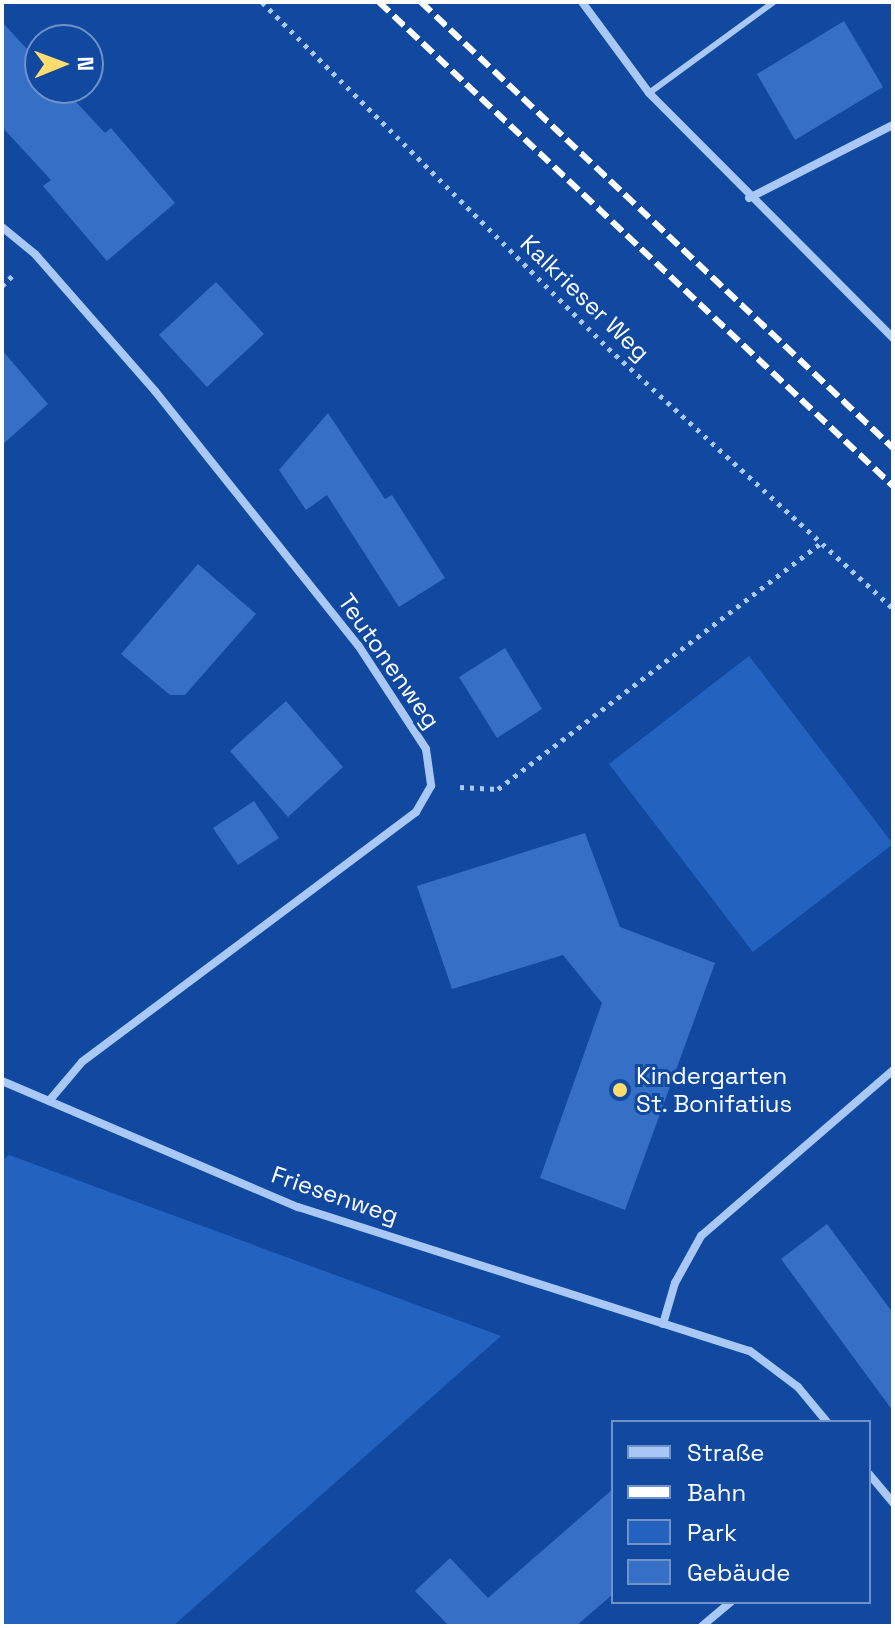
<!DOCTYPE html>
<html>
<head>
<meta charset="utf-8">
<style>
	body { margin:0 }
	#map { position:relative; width:895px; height:1628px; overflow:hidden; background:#1149a1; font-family:"Space Grotesk",sans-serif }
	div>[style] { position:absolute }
	.green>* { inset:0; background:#2462c0 }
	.building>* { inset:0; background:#356fc6 }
	.path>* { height:5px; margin-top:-2.5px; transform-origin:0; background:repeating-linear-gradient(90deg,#aac8f5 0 4px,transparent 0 10px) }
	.service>* { height:6px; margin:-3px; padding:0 3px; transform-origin:3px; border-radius:3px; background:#aac8f5 }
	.minor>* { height:8px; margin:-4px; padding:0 4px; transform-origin:4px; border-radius:4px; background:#aac8f5 }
	.rail>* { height:6px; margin-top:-3px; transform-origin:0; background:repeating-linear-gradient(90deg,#fff 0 14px,transparent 0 20px) }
	.dots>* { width:22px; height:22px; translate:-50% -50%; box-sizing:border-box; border:4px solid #1149a1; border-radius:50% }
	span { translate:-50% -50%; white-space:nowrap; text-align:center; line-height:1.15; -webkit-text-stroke:6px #1149a1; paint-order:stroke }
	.street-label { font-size:24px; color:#fff }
	.poi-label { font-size:24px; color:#fff }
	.left { translate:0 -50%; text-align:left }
	.frame { position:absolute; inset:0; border:4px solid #fff; pointer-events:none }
	.legend { position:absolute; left:611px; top:1420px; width:260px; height:184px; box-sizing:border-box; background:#1149a1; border:2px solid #7092c7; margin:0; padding:10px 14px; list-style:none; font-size:24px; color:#fff }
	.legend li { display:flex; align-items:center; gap:16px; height:40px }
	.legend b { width:40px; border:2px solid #7092c7 }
	.north { position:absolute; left:24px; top:24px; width:80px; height:80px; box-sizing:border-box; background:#1149a1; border:2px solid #7092c7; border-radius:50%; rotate:89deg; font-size:22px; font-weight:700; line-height:32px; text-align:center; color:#fff }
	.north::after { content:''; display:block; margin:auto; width:28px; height:36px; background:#ffdc6e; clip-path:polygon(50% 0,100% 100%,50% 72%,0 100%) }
</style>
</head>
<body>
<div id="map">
	<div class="green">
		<div style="clip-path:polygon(749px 656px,893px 844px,753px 952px,609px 764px)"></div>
		<div style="clip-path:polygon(9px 1155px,501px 1336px,173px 1626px,2px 1626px,2px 1160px)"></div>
	</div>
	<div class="building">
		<div style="clip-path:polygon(844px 21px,883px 87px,795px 140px,757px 74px)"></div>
		<div style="clip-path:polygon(2px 22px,40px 63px,40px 88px,63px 88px,105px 133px,111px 128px,175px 203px,107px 261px,43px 186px,51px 180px,2px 127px)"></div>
		<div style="clip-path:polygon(216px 282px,264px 334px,207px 387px,159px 335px)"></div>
		<div style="clip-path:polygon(2px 350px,48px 404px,2px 445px)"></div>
		<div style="clip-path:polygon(328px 413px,385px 499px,392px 495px,445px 578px,399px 607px,327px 495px,306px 510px,279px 470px)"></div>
		<div style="clip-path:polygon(198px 564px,256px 614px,185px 695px,170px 695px,121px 654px)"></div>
		<div style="clip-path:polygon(505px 648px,542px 709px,497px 738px,459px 677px)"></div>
		<div style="clip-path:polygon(286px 701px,343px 767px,288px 817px,230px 751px)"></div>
		<div style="clip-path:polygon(254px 801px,279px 838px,238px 865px,213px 828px)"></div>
		<div style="clip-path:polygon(585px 833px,620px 927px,715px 963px,625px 1210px,540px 1178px,602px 1003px,563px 955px,452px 989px,417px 886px)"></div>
		<div style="clip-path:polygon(827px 1224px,893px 1313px,893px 1411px,781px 1259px)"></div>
		<div style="clip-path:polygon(613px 1489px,613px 1594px,576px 1626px,449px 1626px,415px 1591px,450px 1558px,488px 1598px)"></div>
	</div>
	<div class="path">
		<div style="left:262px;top:2px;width:489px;rotate:45deg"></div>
		<div style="left:608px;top:348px;width:386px;rotate:42.4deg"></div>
		<div style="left:2px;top:286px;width:17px;rotate:-45deg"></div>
		<div style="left:460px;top:787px;width:38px;rotate:3deg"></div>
		<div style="left:498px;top:789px;width:406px;rotate:-37.3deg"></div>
	</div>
	<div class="service">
		<div style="left:649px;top:93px;width:155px;rotate:-36.1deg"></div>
	</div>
	<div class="minor">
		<div style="left:582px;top:2px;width:113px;rotate:53.6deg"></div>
		<div style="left:649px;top:93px;width:346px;rotate:45.1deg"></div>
		<div style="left:749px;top:198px;width:161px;rotate:-26.9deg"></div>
		<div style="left:2px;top:227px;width:43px;rotate:39.3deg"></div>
		<div style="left:35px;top:254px;width:182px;rotate:48.8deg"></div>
		<div style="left:155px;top:391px;width:325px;rotate:51.4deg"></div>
		<div style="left:358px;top:645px;width:124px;rotate:56.8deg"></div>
		<div style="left:426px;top:749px;width:37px;rotate:82deg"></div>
		<div style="left:431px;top:786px;width:30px;rotate:120deg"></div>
		<div style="left:416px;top:812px;width:417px;rotate:143.2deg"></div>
		<div style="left:82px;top:1062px;width:51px;rotate:130.2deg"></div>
		<div style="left:2px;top:1081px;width:322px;rotate:23.1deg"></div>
		<div style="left:298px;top:1207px;width:474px;rotate:17.7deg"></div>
		<div style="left:750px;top:1351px;width:60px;rotate:36.9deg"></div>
		<div style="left:798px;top:1387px;width:45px;rotate:50.4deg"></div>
		<div style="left:663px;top:1324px;width:43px;rotate:-73.7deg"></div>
		<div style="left:675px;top:1283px;width:54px;rotate:-61deg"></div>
		<div style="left:701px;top:1236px;width:254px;rotate:-40.8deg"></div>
		<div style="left:869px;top:1474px;width:38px;rotate:50deg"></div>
		<div style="left:702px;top:1626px;width:38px;rotate:-40deg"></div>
	</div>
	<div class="rail">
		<div style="left:379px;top:2px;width:706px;rotate:43.28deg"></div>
		<div style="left:421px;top:2px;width:649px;rotate:43.38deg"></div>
	</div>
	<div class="dots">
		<div style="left:620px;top:1090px;background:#ffdc6e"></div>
	</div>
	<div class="street-label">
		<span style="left:585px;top:298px;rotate:44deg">Kalkrieser Weg</span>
		<span style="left:389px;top:661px;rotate:55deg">Teutonenweg</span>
		<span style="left:335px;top:1195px;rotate:19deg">Friesenweg</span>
	</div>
	<div class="poi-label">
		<span class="left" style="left:636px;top:1090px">Kindergarten<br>St. Bonifatius</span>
	</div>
	<div class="frame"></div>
	<ul class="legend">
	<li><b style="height:10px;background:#aac8f5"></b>Straße</li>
	<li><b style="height:10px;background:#fff"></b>Bahn</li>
	<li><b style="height:22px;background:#2462c0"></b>Park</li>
	<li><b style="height:22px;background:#356fc6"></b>Gebäude</li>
	</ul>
	<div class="north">N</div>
</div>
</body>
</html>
